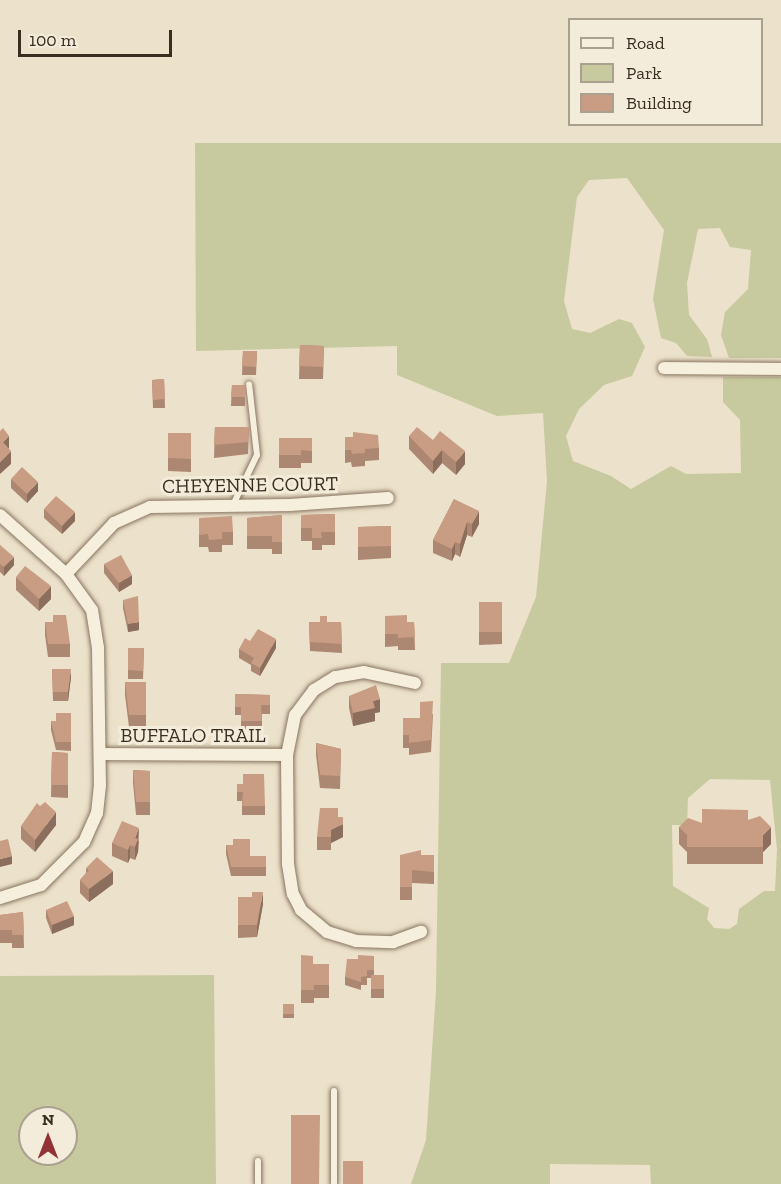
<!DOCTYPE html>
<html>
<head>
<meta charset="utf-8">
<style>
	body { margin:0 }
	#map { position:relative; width:781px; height:1184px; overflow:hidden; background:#ece1ca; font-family:"Zilla Slab",serif }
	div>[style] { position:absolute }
	.green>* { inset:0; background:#c7ca9f }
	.roads { filter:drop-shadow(0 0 2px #887460) drop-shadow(0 0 2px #887460) }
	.lane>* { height:6px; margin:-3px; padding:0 3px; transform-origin:3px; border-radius:3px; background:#f7efde }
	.street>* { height:12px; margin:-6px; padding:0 6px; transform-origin:6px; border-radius:6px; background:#f7efde }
	.wall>* { inset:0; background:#ac8771 }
	.shaded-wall>* { inset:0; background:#8c6e5c }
	.building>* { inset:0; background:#c89d83 }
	span { translate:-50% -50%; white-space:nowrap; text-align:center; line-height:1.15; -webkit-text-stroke:6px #f4ecda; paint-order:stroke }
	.street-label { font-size:20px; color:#3a2d22 }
	.legend { position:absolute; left:568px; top:18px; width:195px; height:108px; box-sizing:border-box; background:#f4ecda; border:2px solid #aaa090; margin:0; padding:8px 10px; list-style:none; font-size:18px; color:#3a2d22 }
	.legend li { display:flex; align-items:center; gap:12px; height:30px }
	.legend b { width:30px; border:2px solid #aaa090 }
	.north { position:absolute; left:18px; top:1106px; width:60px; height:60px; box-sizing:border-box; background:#f4ecda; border:2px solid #aaa090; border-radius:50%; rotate:0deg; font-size:16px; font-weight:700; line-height:24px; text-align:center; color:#3a2d22 }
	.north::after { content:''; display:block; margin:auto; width:21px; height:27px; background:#943337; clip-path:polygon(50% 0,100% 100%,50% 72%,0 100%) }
	.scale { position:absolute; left:18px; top:30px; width:154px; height:27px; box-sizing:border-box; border:3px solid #3a2d22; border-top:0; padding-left:8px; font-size:18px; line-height:21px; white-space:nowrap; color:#3a2d22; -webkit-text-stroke:4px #f4ecda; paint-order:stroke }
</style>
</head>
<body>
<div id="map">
	<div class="green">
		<div style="clip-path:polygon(evenodd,195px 143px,781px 143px,781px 358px,729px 358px,721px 335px,725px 312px,748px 289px,751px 250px,730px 247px,720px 228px,698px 229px,687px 283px,689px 315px,707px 339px,712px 357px,687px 356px,676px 343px,661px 338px,653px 299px,664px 230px,627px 178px,589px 180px,577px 197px,564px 301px,572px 329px,590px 333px,619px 319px,632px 323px,645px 347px,632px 376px,604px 385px,579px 409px,566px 436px,573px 461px,611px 476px,631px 489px,671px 466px,686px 474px,741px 473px,740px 420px,723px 402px,723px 377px,781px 377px,781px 1184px,651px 1184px,650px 1165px,550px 1164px,550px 1184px,411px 1184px,426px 1140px,436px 991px,441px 663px,509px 663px,536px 597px,547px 481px,543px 413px,497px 416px,397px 375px,397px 346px,196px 351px,195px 143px,710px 779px,770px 780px,777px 849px,775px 891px,764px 891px,739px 909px,737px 924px,729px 929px,714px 928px,707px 919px,709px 908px,673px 886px,672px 825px,687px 825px,688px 798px,710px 779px)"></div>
		<div style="clip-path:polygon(evenodd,214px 975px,216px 1184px,0 1184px,0 976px,214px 975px,30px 1118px,66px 1118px,66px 1154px,30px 1154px,30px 1118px)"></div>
	</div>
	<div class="roads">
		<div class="lane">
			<div style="left:233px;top:505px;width:55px;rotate:-64.4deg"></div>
			<div style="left:257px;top:455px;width:71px;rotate:-96.4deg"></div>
			<div style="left:258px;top:1161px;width:23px;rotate:90deg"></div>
			<div style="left:334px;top:1184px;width:93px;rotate:-90deg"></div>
		</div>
		<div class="street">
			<div style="left:664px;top:368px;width:117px;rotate:0.5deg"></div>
			<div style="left:0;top:515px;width:89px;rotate:41.8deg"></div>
			<div style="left:66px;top:574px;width:44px;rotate:54.2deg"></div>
			<div style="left:92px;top:610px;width:37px;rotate:81deg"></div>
			<div style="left:98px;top:647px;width:138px;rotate:89.2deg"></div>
			<div style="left:100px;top:785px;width:28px;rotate:96deg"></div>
			<div style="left:97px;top:813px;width:32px;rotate:114deg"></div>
			<div style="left:84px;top:842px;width:61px;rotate:135deg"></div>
			<div style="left:41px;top:885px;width:43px;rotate:162.4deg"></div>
			<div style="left:66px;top:574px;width:70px;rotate:-46.7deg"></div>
			<div style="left:114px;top:523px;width:39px;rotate:-24deg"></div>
			<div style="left:150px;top:507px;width:140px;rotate:-0.8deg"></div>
			<div style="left:290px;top:505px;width:98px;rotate:-4.1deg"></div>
			<div style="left:415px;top:683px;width:52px;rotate:-167.8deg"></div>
			<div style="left:364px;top:672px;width:29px;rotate:170deg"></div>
			<div style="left:335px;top:677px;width:25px;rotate:148deg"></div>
			<div style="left:314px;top:690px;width:31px;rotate:127deg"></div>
			<div style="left:295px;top:715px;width:41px;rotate:101.3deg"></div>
			<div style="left:287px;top:755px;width:109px;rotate:89.5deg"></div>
			<div style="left:288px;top:864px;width:30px;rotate:81deg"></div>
			<div style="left:293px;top:894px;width:18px;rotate:63deg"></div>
			<div style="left:301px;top:910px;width:34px;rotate:40deg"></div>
			<div style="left:327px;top:932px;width:30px;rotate:17deg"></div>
			<div style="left:356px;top:941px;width:37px;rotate:2deg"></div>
			<div style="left:393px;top:942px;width:30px;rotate:-20deg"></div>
			<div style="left:100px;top:754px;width:187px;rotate:0.3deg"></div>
		</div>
	</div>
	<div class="wall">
		<div style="clip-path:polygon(300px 345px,324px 346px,323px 379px,299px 379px)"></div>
		<div style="clip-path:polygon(243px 351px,257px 351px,256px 375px,242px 375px)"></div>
		<div style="clip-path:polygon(164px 379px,165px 408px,153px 408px,152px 380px)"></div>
		<div style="clip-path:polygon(232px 385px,245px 385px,245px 406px,231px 406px)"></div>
		<div style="clip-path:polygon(215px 427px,249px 427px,248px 454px,214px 458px)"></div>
		<div style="clip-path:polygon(168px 433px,191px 433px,191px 472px,168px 471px)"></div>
		<div style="clip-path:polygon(409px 436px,433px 440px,465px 464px,456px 475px,442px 463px,433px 474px,409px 449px)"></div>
		<div style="clip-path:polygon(345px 437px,379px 448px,379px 460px,365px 461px,365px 466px,352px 467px,351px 462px,345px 463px)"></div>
		<div style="clip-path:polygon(279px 438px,312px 438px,312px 463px,301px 463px,301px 468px,279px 468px)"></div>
		<div style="clip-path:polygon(11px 479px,38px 491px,27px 503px,11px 488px)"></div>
		<div style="clip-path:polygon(454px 499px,479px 524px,472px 537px,467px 535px,460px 557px,455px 554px,452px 561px,433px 553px,433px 540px)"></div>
		<div style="clip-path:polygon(44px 509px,75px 521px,62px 534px,44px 518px)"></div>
		<div style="clip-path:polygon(335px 514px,335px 545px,322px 545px,322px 550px,312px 550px,312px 541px,301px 541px,301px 515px)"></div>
		<div style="clip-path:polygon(282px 515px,282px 554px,272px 554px,272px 549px,247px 549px,247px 518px)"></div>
		<div style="clip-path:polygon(199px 518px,233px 532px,233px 545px,222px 545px,222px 552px,209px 552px,208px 547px,199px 547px)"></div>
		<div style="clip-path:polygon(391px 526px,391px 558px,358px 560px,358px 527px)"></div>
		<div style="clip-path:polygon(0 545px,14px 565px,4px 576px,0 572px)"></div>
		<div style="clip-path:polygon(104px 564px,132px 584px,119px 592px,104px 573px)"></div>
		<div style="clip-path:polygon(16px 577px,51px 599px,39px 611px,16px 590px)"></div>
		<div style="clip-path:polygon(123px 600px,139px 630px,128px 632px,123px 608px)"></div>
		<div style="clip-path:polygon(479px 602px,502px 602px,502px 644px,479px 645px)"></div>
		<div style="clip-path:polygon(385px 616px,407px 622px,414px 622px,415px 650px,398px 650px,398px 646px,385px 647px)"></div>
		<div style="clip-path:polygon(45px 622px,70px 644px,70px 657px,48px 657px,45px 635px)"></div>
		<div style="clip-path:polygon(309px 622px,341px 622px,342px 653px,310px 651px)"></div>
		<div style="clip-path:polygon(250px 641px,276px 648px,260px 676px,251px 671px,251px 665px,239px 658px,239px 649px)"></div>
		<div style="clip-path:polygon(128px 648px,144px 648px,143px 679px,128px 679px)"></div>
		<div style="clip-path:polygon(52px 669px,71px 677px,68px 701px,53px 701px)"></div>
		<div style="clip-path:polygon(125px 682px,146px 682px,146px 728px,129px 727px,125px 695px)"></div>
		<div style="clip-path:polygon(235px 694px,270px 695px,270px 714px,262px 714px,262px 730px,241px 730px,241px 715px,235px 715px)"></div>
		<div style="clip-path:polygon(349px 696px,380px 712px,375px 713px,375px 721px,353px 726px,349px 708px)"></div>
		<div style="clip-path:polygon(71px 713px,71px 751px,56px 750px,51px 730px,51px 721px,56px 721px)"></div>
		<div style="clip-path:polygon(433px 714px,431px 752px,409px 755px,409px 748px,403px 748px,403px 718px,420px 718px)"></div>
		<div style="clip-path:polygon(316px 743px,341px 749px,340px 789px,320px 788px,316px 755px)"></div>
		<div style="clip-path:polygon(52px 752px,68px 753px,68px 798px,51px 797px)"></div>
		<div style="clip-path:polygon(133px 770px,150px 771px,150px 815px,136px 815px,133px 783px)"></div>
		<div style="clip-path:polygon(237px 784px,243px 784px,265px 806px,265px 815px,242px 815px,242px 801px,237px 801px)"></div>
		<div style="clip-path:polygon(338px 817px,343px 837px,331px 843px,331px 850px,317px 850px,317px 837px)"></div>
		<div style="clip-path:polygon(748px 820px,771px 844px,763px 852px,763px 864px,687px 864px,687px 852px,679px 844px,679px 827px,702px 823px)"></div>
		<div style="clip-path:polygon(56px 825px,35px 852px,21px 839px,21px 826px)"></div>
		<div style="clip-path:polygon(139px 841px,138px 852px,135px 860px,130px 858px,128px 863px,112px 856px,112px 843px)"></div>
		<div style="clip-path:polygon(226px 845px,250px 856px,266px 856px,266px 876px,231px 876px,226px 854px)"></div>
		<div style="clip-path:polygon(400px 855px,434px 855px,434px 884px,412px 883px,412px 900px,400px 900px)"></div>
		<div style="clip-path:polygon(86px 868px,113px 884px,89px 902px,80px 893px,80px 880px,86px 873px)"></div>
		<div style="clip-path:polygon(238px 897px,263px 904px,257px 937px,238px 938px)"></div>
		<div style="clip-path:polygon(46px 910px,74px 925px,52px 934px,46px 918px)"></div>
		<div style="clip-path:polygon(23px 912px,24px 948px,12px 948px,12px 943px,0 943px,0 915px)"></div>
		<div style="clip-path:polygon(301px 955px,313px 964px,329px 964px,329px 998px,314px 998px,314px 1003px,301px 1003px)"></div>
		<div style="clip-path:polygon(374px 956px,374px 975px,384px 975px,384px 998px,371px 998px,371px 978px,367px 978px,367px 985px,361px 985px,361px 990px,345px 985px,345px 977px,358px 959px)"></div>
		<div style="clip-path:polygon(283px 1004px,294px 1004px,294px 1018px,283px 1018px)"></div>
	</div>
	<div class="shaded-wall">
		<div style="clip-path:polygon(9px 436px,9px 448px,3px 454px,3px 442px)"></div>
		<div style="clip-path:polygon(442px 450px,442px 463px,433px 474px,433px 461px)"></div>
		<div style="clip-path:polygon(11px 451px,11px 464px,0 474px,0 462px)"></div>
		<div style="clip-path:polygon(465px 451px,465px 464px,456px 475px,456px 462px)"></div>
		<div style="clip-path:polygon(38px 482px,38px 491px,27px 503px,27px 494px)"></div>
		<div style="clip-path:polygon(479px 511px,479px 524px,472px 537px,472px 524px)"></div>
		<div style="clip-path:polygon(75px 512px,75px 521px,62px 534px,62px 526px)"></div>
		<div style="clip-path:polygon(467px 522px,467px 535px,460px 557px,460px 544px)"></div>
		<div style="clip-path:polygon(455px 542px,455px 554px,452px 561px,452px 549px)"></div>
		<div style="clip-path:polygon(14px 557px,14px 565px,4px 576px,4px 567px)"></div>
		<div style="clip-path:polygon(132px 575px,132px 584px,119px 592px,119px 583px)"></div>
		<div style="clip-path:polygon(51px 586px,51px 599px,39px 611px,39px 599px)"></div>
		<div style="clip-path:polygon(139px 622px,139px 630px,128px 632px,128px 624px)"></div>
		<div style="clip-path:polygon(276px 639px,276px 648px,260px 676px,260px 668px)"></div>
		<div style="clip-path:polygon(71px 669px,71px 677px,68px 701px,68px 692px)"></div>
		<div style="clip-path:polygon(380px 699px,380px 712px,375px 713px,375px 721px,353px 726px,353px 713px,373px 701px)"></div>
		<div style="clip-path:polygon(56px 812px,56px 825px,35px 852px,35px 840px)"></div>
		<div style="clip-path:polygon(343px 824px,343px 837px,331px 843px,331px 830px)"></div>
		<div style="clip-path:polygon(771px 827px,771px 844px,763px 852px,763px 864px,763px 835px)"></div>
		<div style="clip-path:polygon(139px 828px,138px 852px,135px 860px,135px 838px)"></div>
		<div style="clip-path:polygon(130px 845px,130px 858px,128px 863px,128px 850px)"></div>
		<div style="clip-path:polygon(12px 856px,12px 864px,0 867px,0 859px)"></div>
		<div style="clip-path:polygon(113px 871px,113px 884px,89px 902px,89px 889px)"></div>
		<div style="clip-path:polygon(263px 892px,263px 904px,257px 937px,257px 925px)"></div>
		<div style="clip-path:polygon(74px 916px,74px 925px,52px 934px,52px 925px)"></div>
	</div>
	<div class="building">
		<div style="clip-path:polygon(300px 345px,324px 346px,323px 367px,299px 366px)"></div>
		<div style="clip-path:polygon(243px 351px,257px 351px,256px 367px,242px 366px)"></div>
		<div style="clip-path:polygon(164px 379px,165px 399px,153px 400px,152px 380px)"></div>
		<div style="clip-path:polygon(232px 385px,245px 385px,245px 397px,231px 397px)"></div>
		<div style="clip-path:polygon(215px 427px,249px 427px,248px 442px,214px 445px)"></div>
		<div style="clip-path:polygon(417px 427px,433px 440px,440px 431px,465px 451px,456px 462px,442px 450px,433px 461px,409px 436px)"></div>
		<div style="clip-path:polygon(3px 428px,9px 436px,3px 442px,11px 451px,0 462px,0 431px)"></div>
		<div style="clip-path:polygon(353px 432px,378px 435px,379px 448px,365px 449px,365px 453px,352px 454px,351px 450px,345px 450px,345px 437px,353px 437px)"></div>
		<div style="clip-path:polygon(168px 433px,191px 433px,191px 459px,168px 458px)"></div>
		<div style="clip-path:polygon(279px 438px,312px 438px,312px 451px,301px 450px,301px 455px,279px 455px)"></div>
		<div style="clip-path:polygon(22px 467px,38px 482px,27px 494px,11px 479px)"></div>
		<div style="clip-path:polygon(56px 496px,75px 512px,62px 526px,44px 509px)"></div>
		<div style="clip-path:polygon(454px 499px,479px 511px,472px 524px,467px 522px,460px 544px,455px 542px,452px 549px,433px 540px)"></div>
		<div style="clip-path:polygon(335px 514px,335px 532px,321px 532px,322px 538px,312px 538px,312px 528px,301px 528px,301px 515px)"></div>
		<div style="clip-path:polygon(282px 515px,282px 542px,272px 542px,272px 536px,247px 536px,247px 518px)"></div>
		<div style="clip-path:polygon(232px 516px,233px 532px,222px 532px,222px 539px,209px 540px,208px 534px,199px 535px,199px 518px)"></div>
		<div style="clip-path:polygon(391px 526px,391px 546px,358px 547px,358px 527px)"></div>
		<div style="clip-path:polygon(0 545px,14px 557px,4px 567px,0 564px)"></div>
		<div style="clip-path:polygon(121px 555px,132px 575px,119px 583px,104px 564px)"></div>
		<div style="clip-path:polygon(25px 566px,51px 586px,39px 599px,16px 577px)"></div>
		<div style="clip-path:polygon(138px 596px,139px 622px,128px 624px,123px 600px)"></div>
		<div style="clip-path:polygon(479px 602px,502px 602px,502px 632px,479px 632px)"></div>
		<div style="clip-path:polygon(53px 615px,66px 615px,70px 644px,48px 644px,45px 622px,53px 622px)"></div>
		<div style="clip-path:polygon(407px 615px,407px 622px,414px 622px,415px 637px,398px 638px,398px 634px,385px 634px,385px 616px)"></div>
		<div style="clip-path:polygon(320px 616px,327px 616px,327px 622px,341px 622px,342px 644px,310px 642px,309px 622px,320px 622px)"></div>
		<div style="clip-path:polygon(258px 629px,276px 639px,260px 668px,251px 663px,254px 658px,239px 649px,245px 638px,250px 641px)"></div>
		<div style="clip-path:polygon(128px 648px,144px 648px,143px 671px,128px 670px)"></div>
		<div style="clip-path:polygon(52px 669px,71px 669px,68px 692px,53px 692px)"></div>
		<div style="clip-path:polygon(125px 682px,146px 682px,146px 715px,129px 715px)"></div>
		<div style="clip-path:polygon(376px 685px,380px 699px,373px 701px,375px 708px,353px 713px,349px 696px)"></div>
		<div style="clip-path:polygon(235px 694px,270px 695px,270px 705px,261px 705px,262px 721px,241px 721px,241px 707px,235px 707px)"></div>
		<div style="clip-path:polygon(433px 701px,431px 740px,409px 743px,409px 735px,403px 735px,403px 718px,420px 718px,420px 702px)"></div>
		<div style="clip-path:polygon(56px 713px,71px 713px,71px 742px,56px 742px,51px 721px,56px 721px)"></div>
		<div style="clip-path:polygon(316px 743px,341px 749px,340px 776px,320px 775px)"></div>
		<div style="clip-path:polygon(52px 752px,68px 753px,68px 785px,51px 785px)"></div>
		<div style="clip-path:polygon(133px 770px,150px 771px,150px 802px,136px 802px)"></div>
		<div style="clip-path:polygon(243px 774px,264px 774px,265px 806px,242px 806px,243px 792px,237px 792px,237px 784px,243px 784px)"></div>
		<div style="clip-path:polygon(45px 802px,56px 812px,35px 840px,21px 826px,37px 803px,40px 806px)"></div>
		<div style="clip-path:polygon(320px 808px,338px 808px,338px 817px,343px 817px,343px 824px,331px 830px,331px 837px,317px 837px)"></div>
		<div style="clip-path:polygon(702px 809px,748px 810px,748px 820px,760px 816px,771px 827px,763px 835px,763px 847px,687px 847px,687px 835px,679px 827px,688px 818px,702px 823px)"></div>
		<div style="clip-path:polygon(122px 821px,139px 828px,135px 838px,138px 839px,135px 847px,130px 845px,128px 850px,112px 843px)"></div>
		<div style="clip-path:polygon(8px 839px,12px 856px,0 859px,0 841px)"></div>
		<div style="clip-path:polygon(233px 839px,250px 839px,250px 856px,266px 856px,266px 867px,231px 867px,226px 845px,233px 845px)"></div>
		<div style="clip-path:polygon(421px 850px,421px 855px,434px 855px,434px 872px,412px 870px,412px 887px,400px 887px,400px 855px)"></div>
		<div style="clip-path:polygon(97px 857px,113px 871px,89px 889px,80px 880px,89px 870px,86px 868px)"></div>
		<div style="clip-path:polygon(252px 892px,263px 892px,257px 925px,238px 925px,238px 897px,252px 897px)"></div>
		<div style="clip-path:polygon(67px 901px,74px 916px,52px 925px,46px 910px)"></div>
		<div style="clip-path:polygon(23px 912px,24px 935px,12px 935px,12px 930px,0 930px,0 915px)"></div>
		<div style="clip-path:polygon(301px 955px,313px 956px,313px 964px,329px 964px,329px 985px,314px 985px,314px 990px,301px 990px)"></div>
		<div style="clip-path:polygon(358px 955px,374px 956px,374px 970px,367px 970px,367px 976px,361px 977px,361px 982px,345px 977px,347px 959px,358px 959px)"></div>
		<div style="clip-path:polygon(371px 975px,384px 975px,384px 989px,371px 989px)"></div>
		<div style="clip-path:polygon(283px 1004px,294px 1004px,294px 1014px,283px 1014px)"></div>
		<div style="clip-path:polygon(291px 1115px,320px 1115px,319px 1184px,291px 1184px)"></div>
		<div style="clip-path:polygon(343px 1161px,363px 1161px,363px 1184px,343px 1184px)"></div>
	</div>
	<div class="street-label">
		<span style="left:250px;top:485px;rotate:-1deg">CHEYENNE COURT</span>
		<span style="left:193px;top:735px">BUFFALO TRAIL</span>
	</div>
	<ul class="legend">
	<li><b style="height:8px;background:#f7efde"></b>Road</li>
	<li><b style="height:16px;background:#c7ca9f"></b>Park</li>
	<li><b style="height:16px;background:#c89d83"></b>Building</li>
	</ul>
	<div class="north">N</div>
	<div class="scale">100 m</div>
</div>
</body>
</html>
